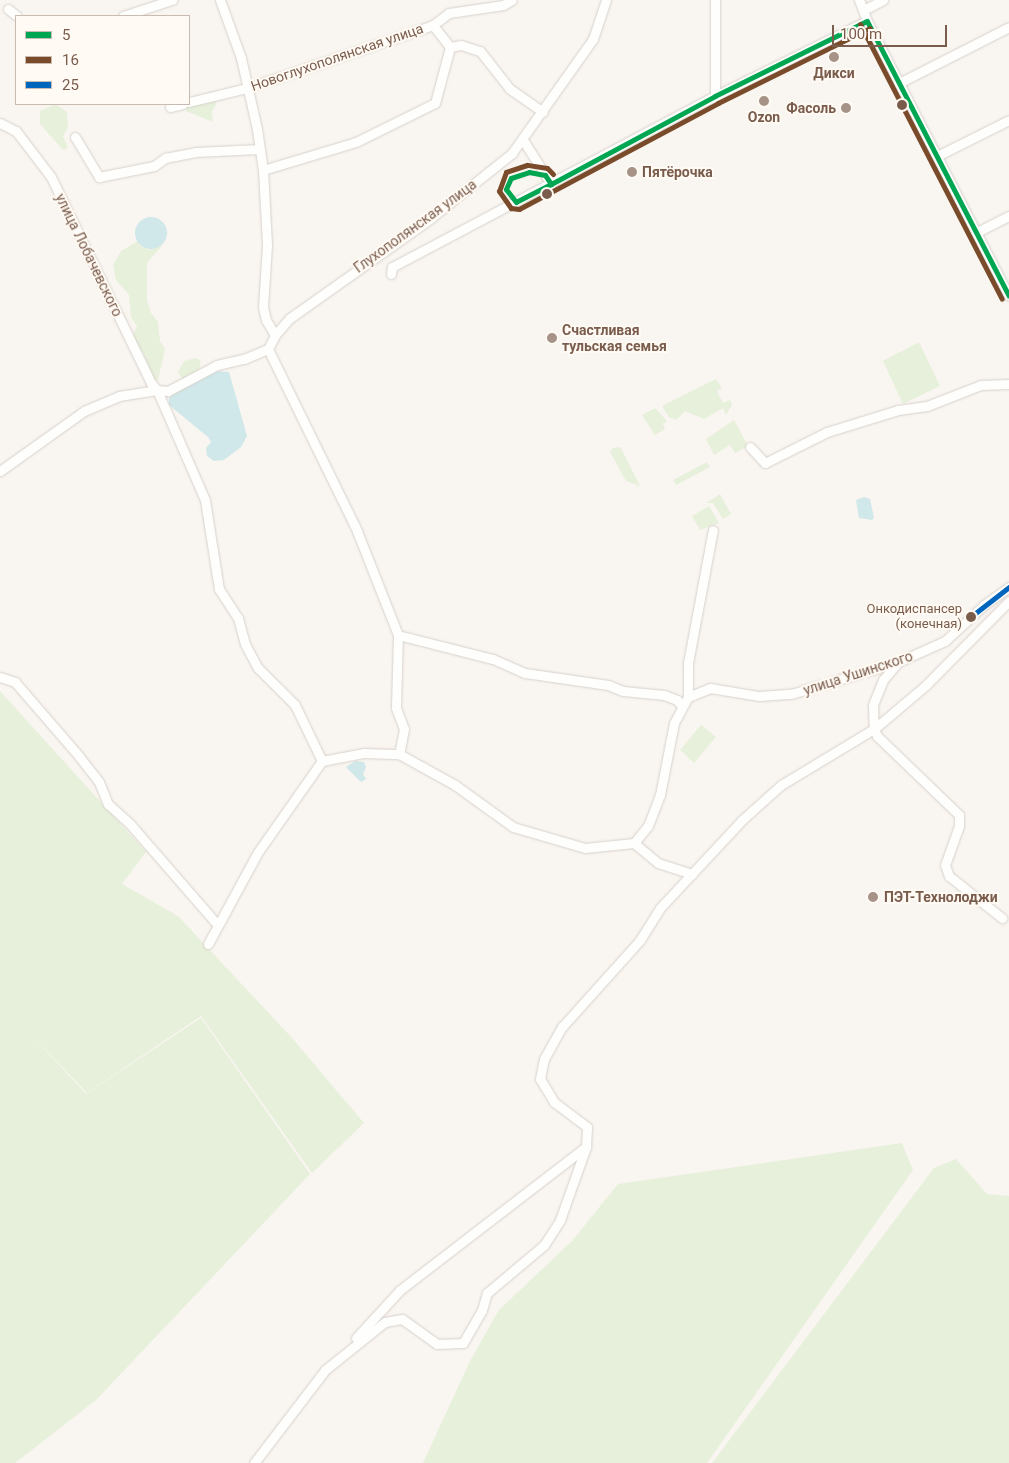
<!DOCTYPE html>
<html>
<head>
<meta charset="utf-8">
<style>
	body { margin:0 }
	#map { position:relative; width:1009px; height:1463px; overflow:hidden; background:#f9f5f0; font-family:Roboto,sans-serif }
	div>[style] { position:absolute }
	.green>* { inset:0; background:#e7f0db }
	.water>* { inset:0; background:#d0e8ea }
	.round { border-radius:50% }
	.roads { filter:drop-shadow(0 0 1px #d7d1cb) drop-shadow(0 0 1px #d7d1cb) }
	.minor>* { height:9px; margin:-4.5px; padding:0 4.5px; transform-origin:4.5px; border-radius:4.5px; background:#fefefd }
	.bus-1>* { height:5px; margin:-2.5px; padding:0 2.5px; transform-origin:2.5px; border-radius:2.5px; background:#00a651 }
	.bus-2>* { height:5px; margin:-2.5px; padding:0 2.5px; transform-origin:2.5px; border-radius:2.5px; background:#7a4b2a }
	.bus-3>* { height:5px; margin:-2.5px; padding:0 2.5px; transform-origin:2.5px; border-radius:2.5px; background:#0065bd }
	.dots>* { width:14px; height:14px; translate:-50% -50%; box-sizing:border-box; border:2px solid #fffaf3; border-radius:50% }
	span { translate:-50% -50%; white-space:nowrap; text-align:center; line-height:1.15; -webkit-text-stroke:4px #fffaf3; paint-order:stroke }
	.bus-label { font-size:13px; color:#7a5c4d }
	.right { translate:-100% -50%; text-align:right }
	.street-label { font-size:14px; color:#7a5c4d }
	.poi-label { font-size:14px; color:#7a5c4d; font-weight:700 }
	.left { translate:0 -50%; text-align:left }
	.legend { position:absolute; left:15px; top:15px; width:175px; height:90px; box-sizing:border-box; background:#fffaf3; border:1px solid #cabbb1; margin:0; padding:6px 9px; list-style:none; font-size:15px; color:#7a5c4d }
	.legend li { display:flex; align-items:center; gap:10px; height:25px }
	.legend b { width:25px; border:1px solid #cabbb1 }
	.scale { position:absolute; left:832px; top:25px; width:115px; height:22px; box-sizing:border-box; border:2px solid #7a5c4d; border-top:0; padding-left:6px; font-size:15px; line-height:18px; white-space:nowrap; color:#7a5c4d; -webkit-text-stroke:4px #fffaf3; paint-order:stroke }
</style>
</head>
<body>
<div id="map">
	<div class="green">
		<div style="clip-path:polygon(212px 99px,217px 102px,212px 112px,213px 122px,186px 111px,188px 104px)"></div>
		<div style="clip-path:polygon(55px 104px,67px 112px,68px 127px,63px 136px,68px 148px,63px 150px,40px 124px,40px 111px)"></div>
		<div style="clip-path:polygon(138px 241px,141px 246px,149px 250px,157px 243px,162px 246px,147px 263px,147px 300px,151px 313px,158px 322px,160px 341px,165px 349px,158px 380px,152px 380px,144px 354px,132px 337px,137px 326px,131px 317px,129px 295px,116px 280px,113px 265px,121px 251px)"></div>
		<div style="clip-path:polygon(919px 342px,940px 386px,903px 404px,883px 361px)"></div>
		<div style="clip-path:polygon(196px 358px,201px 361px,195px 389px,183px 395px,184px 381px,178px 372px,184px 361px)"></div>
		<div style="clip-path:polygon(716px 379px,722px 388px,717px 391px,723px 403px,730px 400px,732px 405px,726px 415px,723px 408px,704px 419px,685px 411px,676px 420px,669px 417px,662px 406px)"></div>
		<div style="clip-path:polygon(655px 408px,667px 421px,663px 424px,665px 429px,655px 435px,642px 415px)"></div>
		<div style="clip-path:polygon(734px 420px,748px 446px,735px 453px,730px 445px,714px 455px,706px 439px)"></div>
		<div style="clip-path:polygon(620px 447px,622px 450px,640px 486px,626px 481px,610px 452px,613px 448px)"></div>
		<div style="clip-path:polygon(707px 462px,710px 467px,676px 485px,673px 480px)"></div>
		<div style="clip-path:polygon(720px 494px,731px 514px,723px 519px,713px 503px,706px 503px)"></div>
		<div style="clip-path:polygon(709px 506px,719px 523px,700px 530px,692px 516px)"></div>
		<div style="clip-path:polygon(0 691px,146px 852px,122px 884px,178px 916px,292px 1038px,364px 1123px,312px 1173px,201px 1016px,87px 1093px,27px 1030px,86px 1094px,201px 1018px,310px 1174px,96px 1400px,15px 1463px,0 1463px)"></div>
		<div style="clip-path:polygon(701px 725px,716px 737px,694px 763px,680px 750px)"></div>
		<div style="clip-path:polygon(902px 1143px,913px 1170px,707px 1463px,423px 1463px,471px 1359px,499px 1310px,572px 1241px,618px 1184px)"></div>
		<div style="clip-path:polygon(956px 1159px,987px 1194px,1009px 1196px,1009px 1463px,712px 1463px,934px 1168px)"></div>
	</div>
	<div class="water">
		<div class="round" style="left:135px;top:217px;width:32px;height:32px"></div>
		<div style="clip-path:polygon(214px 371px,229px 372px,247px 436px,241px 447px,224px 460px,214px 461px,207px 456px,206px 448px,211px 442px,208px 437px,169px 405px,169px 398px,176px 392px)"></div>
		<div style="clip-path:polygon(864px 497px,870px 499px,874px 518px,872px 520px,859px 518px,856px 500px)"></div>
		<div style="clip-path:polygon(355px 761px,364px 762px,366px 767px,363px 774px,366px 779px,361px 782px,346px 767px)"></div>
	</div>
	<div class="roads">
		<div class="minor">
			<div style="left:220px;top:0;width:62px;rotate:70.1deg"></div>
			<div style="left:241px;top:58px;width:73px;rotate:77.3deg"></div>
			<div style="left:257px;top:129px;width:41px;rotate:81.7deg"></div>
			<div style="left:263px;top:170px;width:75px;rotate:86.9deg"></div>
			<div style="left:267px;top:245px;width:62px;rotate:93.7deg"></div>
			<div style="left:263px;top:307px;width:13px;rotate:77deg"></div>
			<div style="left:266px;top:320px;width:17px;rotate:59deg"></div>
			<div style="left:859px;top:0;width:11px;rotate:68deg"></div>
			<div style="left:883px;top:0;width:22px;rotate:153deg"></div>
			<div style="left:863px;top:10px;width:12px;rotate:70deg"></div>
			<div style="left:867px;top:21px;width:309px;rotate:62.7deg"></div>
			<div style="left:8px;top:9px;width:11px;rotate:38deg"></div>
			<div style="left:123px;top:16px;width:52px;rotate:-18.1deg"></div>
			<div style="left:450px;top:47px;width:11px;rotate:-10deg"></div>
			<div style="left:461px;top:45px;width:20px;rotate:18deg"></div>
			<div style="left:480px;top:51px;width:48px;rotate:51.7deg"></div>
			<div style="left:510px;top:89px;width:40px;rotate:34.9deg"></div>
			<div style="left:899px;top:83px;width:123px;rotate:-27deg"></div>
			<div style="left:715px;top:96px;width:96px;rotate:-90deg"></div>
			<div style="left:189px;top:102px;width:60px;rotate:-13.6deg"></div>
			<div style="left:247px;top:88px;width:196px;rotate:-18.7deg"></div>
			<div style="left:433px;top:25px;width:20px;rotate:-37deg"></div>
			<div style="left:449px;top:13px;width:55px;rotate:-8.4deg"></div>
			<div style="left:503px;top:5px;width:10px;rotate:-29deg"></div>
			<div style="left:170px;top:107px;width:13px;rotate:-13deg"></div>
			<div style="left:0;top:123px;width:18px;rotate:27deg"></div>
			<div style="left:16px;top:131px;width:58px;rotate:52.7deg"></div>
			<div style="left:51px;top:177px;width:229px;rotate:64.1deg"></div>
			<div style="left:151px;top:383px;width:9px;rotate:49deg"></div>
			<div style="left:157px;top:390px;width:11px;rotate:5deg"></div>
			<div style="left:168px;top:391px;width:55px;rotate:-28deg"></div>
			<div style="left:217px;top:365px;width:28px;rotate:-13deg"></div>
			<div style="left:244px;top:359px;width:26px;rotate:-23deg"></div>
			<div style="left:268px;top:349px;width:16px;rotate:-63deg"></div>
			<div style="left:275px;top:335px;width:23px;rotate:-49deg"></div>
			<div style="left:290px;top:318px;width:173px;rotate:-35.3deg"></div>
			<div style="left:431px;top:218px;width:104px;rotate:-38.7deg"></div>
			<div style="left:512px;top:153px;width:140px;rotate:-54.6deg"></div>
			<div style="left:593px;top:39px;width:41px;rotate:-71.6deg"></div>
			<div style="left:75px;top:137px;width:47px;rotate:59deg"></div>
			<div style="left:99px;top:177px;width:56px;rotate:-11.3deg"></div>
			<div style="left:154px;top:166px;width:14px;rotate:-36deg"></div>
			<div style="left:165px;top:158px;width:31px;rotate:-11deg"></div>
			<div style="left:195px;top:152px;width:65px;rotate:-2.6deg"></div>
			<div style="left:523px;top:140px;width:52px;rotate:57.5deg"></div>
			<div style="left:937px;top:156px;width:80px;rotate:-26.6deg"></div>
			<div style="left:263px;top:170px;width:97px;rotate:-16.8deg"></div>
			<div style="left:356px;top:142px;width:88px;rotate:-26.3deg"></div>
			<div style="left:435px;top:103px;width:58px;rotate:-75deg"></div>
			<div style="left:450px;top:47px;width:28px;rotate:-128deg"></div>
			<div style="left:977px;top:232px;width:36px;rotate:-27deg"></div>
			<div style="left:391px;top:274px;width:7px;rotate:-82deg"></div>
			<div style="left:392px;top:267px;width:365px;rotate:-27.9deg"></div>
			<div style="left:715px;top:96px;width:169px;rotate:-26.3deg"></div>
			<div style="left:268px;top:349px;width:203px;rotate:63.9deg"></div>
			<div style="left:357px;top:531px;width:112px;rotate:68.5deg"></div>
			<div style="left:398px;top:635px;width:73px;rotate:91.6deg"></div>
			<div style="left:396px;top:708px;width:22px;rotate:69deg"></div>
			<div style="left:404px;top:729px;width:25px;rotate:101deg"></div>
			<div style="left:750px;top:447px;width:22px;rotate:47deg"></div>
			<div style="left:765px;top:463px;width:69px;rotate:-26.6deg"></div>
			<div style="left:827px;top:432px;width:74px;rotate:-17.2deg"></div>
			<div style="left:898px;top:410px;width:29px;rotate:-8deg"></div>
			<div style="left:927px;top:406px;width:58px;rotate:-21.3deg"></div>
			<div style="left:981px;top:385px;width:28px;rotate:-2deg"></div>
			<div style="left:0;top:471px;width:103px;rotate:-35.5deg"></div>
			<div style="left:84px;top:411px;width:38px;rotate:-23deg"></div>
			<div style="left:119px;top:396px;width:38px;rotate:-9deg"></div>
			<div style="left:157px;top:390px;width:120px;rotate:66.4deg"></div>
			<div style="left:205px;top:500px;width:90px;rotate:81.1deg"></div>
			<div style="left:219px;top:589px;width:35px;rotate:57deg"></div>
			<div style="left:238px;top:618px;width:27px;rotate:75deg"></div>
			<div style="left:245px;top:644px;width:27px;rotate:62deg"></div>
			<div style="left:258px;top:668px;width:52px;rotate:45deg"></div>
			<div style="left:295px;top:705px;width:62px;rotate:64.3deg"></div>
			<div style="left:398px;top:635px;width:98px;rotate:14.2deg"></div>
			<div style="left:493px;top:659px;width:35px;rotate:24deg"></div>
			<div style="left:525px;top:673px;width:84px;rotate:8.2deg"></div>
			<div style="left:608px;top:685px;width:16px;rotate:22deg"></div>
			<div style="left:623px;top:691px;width:41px;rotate:5.6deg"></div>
			<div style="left:664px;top:695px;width:14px;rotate:21deg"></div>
			<div style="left:677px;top:700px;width:6px;rotate:51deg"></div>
			<div style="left:898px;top:662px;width:23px;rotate:130deg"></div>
			<div style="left:883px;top:680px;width:27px;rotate:112deg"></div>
			<div style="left:873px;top:705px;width:24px;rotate:88deg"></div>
			<div style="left:874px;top:729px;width:8px;rotate:67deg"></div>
			<div style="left:877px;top:736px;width:114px;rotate:43.9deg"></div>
			<div style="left:959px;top:815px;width:11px;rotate:90deg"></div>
			<div style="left:959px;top:826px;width:41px;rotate:109.7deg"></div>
			<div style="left:945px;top:865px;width:12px;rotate:70deg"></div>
			<div style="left:949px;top:876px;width:68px;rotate:38.4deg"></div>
			<div style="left:0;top:677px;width:16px;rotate:18deg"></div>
			<div style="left:15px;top:682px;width:96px;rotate:49.2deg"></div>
			<div style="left:78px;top:755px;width:34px;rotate:52deg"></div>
			<div style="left:99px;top:782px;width:24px;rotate:68deg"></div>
			<div style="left:108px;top:804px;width:30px;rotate:42deg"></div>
			<div style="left:130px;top:824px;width:131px;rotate:49deg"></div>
			<div style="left:688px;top:697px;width:34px;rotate:-90deg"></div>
			<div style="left:688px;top:663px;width:135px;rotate:-79.4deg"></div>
			<div style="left:634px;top:843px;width:31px;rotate:40deg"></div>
			<div style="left:658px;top:863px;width:36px;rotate:18deg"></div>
			<div style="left:208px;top:944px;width:105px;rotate:-61.5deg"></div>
			<div style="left:258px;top:852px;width:111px;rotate:-54.9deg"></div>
			<div style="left:322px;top:761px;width:43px;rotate:-10.8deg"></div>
			<div style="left:364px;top:753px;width:35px;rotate:2deg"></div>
			<div style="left:399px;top:754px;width:64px;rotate:29deg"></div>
			<div style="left:455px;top:785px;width:72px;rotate:35.9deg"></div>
			<div style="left:513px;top:827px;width:75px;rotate:16.3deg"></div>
			<div style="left:585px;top:848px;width:49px;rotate:-5.8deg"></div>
			<div style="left:634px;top:843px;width:22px;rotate:-51deg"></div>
			<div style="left:648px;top:826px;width:33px;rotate:-69deg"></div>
			<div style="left:660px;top:795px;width:73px;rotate:-79deg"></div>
			<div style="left:674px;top:723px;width:30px;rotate:-62deg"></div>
			<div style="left:688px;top:697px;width:24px;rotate:-22deg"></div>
			<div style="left:710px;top:688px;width:50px;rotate:9.3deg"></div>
			<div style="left:759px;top:696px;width:32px;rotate:-4deg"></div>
			<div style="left:791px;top:694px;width:112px;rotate:-16.7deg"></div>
			<div style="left:898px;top:662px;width:51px;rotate:-24.1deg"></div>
			<div style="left:945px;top:641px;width:53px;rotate:-42.7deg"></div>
			<div style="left:984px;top:605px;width:31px;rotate:-36deg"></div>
			<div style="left:356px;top:1338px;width:65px;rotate:-47.5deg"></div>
			<div style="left:400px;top:1290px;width:235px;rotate:-37.6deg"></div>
			<div style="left:254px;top:1463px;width:117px;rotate:-52.6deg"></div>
			<div style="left:325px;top:1370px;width:77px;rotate:-38.7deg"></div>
			<div style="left:385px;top:1322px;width:17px;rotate:-10deg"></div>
			<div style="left:402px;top:1319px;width:43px;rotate:35.5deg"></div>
			<div style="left:437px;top:1344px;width:26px;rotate:-2deg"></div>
			<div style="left:463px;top:1343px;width:38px;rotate:-60deg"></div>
			<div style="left:482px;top:1310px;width:18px;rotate:-74deg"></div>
			<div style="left:487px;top:1293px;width:75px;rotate:-40.1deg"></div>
			<div style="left:544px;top:1245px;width:30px;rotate:-57deg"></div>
			<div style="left:560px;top:1220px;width:77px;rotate:-70.4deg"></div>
			<div style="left:586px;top:1147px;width:20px;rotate:-87deg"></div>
			<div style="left:587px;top:1127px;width:41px;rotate:-142.9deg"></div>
			<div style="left:554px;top:1102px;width:27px;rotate:-121deg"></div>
			<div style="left:540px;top:1079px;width:20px;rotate:-79deg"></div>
			<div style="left:544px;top:1059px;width:37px;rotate:-61deg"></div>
			<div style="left:562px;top:1027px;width:117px;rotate:-48.1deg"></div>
			<div style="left:640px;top:940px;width:38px;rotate:-58deg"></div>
			<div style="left:660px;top:908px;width:120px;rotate:-47deg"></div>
			<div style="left:742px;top:820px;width:52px;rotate:-41.9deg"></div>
			<div style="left:781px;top:785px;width:109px;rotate:-31.1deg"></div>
			<div style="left:874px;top:729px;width:68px;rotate:-40.2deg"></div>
			<div style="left:926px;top:685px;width:118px;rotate:-45.3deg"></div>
		</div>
	</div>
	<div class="bus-1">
		<div style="left:867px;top:21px;width:309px;rotate:62.7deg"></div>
		<div style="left:529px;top:172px;width:16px;rotate:11deg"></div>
		<div style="left:545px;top:175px;width:11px;rotate:56deg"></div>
		<div style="left:551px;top:184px;width:39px;rotate:153deg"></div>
		<div style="left:516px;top:202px;width:16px;rotate:-128deg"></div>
		<div style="left:506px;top:189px;width:12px;rotate:-66deg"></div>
		<div style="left:511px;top:178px;width:19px;rotate:-18deg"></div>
		<div style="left:551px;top:184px;width:186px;rotate:-28.2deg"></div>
		<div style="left:715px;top:96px;width:169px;rotate:-26.3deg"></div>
	</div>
	<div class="bus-2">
		<div style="left:860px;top:24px;width:309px;rotate:62.7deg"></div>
		<div style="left:553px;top:174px;width:8px;rotate:-135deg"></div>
		<div style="left:547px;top:168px;width:20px;rotate:-171deg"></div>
		<div style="left:527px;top:165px;width:22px;rotate:162deg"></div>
		<div style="left:506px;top:172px;width:20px;rotate:110deg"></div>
		<div style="left:499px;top:191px;width:21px;rotate:55deg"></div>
		<div style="left:511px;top:208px;width:8px;rotate:7deg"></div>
		<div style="left:519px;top:209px;width:225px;rotate:-28deg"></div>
		<div style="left:718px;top:103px;width:169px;rotate:-26.3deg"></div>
	</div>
	<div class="bus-3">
		<div style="left:969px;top:618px;width:51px;rotate:-37.8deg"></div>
	</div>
	<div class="dots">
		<div style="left:834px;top:57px;background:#a69286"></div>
		<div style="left:764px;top:101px;background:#a69286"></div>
		<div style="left:902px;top:105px;background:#7a5c4d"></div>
		<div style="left:846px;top:108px;background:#a69286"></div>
		<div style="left:632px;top:172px;background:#a69286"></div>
		<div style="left:547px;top:194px;background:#7a5c4d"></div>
		<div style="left:552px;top:338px;background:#a69286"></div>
		<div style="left:971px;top:617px;background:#7a5c4d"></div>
		<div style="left:873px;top:897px;background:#a69286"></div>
	</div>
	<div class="bus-label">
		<span class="right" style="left:962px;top:617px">Онкодиспансер<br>(конечная)</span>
	</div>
	<div class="street-label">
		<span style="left:337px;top:57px;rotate:-19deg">Новоглухополянская улица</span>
		<span style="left:415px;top:226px;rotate:-36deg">Глухополянская улица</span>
		<span style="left:89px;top:255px;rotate:64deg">улица Лобачевского</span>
		<span style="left:858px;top:673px;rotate:-18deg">улица Ушинского</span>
	</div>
	<div class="poi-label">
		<span style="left:834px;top:73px">Дикси</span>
		<span class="right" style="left:836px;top:108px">Фасоль</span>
		<span style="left:764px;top:117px">Ozon</span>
		<span class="left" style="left:642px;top:172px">Пятёрочка</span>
		<span class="left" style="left:562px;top:338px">Счастливая<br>тульская семья</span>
		<span class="left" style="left:884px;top:897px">ПЭТ-Технолоджи</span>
	</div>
	<ul class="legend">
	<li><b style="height:6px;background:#00a651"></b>5</li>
	<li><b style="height:6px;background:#7a4b2a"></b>16</li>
	<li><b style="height:6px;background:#0065bd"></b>25</li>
	</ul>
	<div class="scale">100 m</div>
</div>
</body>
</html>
